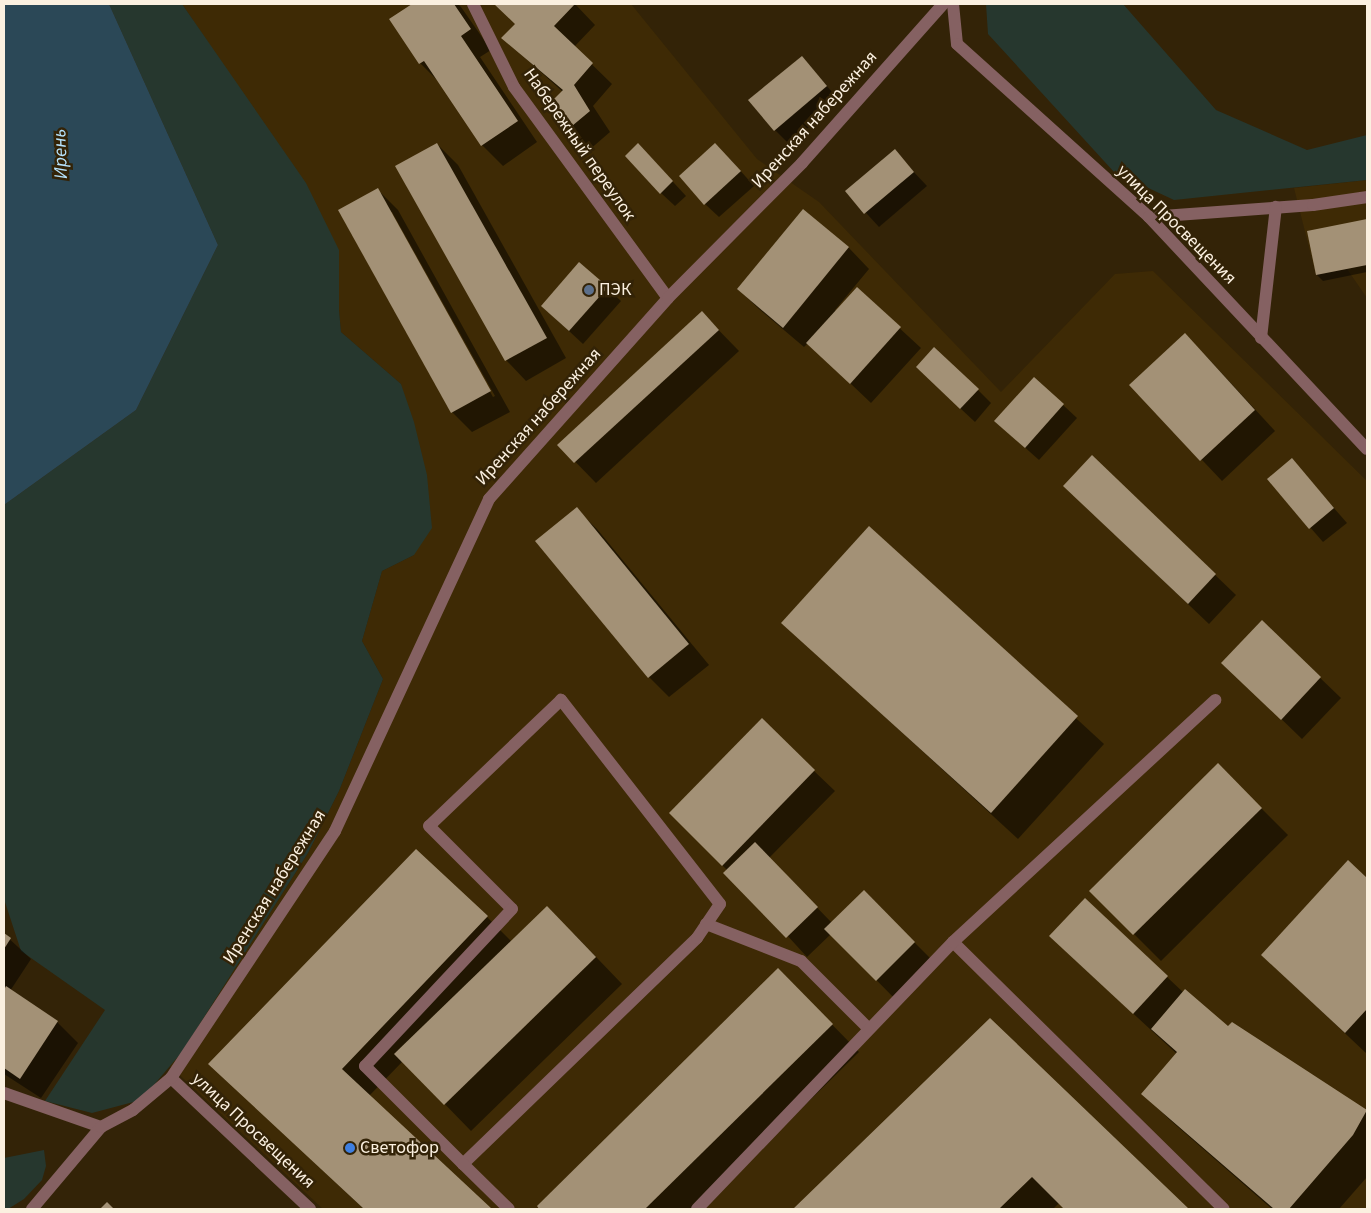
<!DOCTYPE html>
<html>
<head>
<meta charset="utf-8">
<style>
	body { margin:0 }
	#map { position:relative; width:1371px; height:1213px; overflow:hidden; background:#332307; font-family:"Source Sans 3",sans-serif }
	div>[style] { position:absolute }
	.built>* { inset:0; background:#3e2a05 }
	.green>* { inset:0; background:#26372e }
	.water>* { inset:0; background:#2b4857 }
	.shadow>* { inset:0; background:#0007 }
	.building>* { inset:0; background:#a39176 }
	.minor>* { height:12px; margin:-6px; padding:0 6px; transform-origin:6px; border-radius:6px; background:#856162 }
	.dots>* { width:14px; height:14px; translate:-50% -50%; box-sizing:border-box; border:2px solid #332307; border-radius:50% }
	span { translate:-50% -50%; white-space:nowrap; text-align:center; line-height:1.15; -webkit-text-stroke:5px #332307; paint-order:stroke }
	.street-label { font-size:18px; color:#fbf0e0 }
	.poi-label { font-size:18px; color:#fbf0e0 }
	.left { translate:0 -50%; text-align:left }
	.water-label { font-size:19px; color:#b6e3fd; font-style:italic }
	.frame { position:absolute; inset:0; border:5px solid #fbf0e0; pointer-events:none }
</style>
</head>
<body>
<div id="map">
	<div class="built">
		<div style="clip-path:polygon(182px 4px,631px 4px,757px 159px,819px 202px,1001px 392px,1115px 274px,1153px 271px,1367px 481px,1367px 1209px,323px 1209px,170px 1066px,182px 1052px,308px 853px,339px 791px,383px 679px,362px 641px,382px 571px,414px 555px,401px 384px,341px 332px,339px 310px,228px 72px)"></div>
		<div style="clip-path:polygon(1367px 180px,1367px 298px,1347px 269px,1316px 275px,1294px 188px)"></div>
	</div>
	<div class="green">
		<div style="clip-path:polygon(109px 4px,182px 4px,306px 183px,339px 250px,339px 310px,341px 332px,401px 384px,414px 422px,427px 475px,432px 528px,414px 555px,382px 571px,362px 641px,383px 679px,339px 791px,308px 853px,182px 1052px,170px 1066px,141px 1100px,92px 1113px,45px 1101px,105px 1010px,21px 951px,4px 899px,4px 505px,136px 410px,218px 245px)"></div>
		<div style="clip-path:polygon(986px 4px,1123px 4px,1216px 110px,1307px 150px,1367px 135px,1367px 180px,1174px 200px,1114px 172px,988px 34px)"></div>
		<div style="clip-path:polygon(44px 1150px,46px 1166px,42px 1180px,24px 1199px,8px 1209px,4px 1209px,4px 1158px)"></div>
	</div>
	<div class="water">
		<div style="clip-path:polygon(4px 4px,109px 4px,218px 245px,136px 410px,4px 505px)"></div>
	</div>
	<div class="shadow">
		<div style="clip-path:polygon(415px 4px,458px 4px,461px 7px,491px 50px,480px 57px,537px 142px,503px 166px,482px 145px,441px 84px,420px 63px,391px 20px)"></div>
		<div style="clip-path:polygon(496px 4px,575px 4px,595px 25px,574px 47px,612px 84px,593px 106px,610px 132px,588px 151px,567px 130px,548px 106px,563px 92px,503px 38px,516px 24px)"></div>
		<div style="clip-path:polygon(801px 57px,840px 101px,789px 144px,775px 130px)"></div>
		<div style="clip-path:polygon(437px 144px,458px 165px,566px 358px,526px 381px,506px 360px)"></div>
		<div style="clip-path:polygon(894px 151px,927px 186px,879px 227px,846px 191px)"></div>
		<div style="clip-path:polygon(651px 158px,686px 196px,675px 206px,661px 193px)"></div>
		<div style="clip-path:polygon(729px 158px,754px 186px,719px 217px,705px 204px)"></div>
		<div style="clip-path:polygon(evenodd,377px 189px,398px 210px,510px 412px,472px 432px,452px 412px,377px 189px,390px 212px,392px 212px,495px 396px,493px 397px,390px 212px)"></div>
		<div style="clip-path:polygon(803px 210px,849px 248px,869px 269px,835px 310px,837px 312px,857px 289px,921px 348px,871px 403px,808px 343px,804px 347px,759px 309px,738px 289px)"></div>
		<div style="clip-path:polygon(1367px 220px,1367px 272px,1323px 281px,1317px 275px,1308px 232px)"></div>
		<div style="clip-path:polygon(607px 288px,621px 301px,583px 344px,542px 306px)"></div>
		<div style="clip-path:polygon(702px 313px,739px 351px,596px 483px,559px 445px)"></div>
		<div style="clip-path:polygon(1205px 355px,1275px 431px,1222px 481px,1131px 385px)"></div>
		<div style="clip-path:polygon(931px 381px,978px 390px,991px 403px,975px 422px)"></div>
		<div style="clip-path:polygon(1063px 405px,1077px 418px,1039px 460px,1010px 434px)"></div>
		<div style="clip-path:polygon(1092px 457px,1236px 595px,1209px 624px,1085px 506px)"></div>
		<div style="clip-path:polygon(1292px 460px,1347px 523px,1323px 542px,1268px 479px)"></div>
		<div style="clip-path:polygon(576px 509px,597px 529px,709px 665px,669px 697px,649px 677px)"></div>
		<div style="clip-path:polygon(869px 528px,1104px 744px,1018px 839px,783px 623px)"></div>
		<div style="clip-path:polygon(1262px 622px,1341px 698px,1302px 739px,1244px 683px)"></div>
		<div style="clip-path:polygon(1218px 765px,1288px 835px,1161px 961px,1091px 891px)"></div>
		<div style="clip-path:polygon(814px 771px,835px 791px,769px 858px,832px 923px,864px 892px,935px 963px,897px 1001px,831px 934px,807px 957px,728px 871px,670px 813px)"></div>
		<div style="clip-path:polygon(1348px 862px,1367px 879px,1367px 1054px,1262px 955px)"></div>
		<div style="clip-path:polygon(1085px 900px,1184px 993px,1228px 1028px,1367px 1113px,1367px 1177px,1339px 1209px,1272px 1209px,1170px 1120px,1143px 1094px,1177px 1054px,1072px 957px)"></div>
		<div style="clip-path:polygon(487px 917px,512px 942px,574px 934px,622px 984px,471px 1131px,403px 1061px,369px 1096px,490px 1209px,364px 1209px,210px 1064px)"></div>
		<div style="clip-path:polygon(4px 934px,31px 959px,10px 991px,57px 1022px,78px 1043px,41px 1098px,4px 1074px)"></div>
		<div style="clip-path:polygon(805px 997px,859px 1052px,699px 1209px,541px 1209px,538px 1206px)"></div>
		<div style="clip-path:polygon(990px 1020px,1187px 1209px,1066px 1209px,1059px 1203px,1053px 1209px,795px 1209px)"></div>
	</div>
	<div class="building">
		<div style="clip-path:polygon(412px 4px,454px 4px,471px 29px,461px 36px,518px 121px,481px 146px,424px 61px,419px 64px,389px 19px)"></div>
		<div style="clip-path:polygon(494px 4px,575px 4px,554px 26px,593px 63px,574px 85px,590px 111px,566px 131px,547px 106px,563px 90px,501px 38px,515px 24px)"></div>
		<div style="clip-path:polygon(802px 56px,827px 86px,774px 131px,748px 100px)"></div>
		<div style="clip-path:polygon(437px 143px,547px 338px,505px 361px,395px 166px)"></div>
		<div style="clip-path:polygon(638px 143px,673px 181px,660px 194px,625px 156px)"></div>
		<div style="clip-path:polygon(715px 143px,741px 171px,704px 205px,679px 176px)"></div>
		<div style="clip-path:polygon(895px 149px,914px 172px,864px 214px,845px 191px)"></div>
		<div style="clip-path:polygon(378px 188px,491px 391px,451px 413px,338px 210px)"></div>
		<div style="clip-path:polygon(803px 209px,849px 247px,783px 328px,737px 289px)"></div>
		<div style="clip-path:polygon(1367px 219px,1367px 265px,1316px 275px,1307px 231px)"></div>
		<div style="clip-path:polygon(579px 262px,608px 287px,569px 331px,541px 306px)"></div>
		<div style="clip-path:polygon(857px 287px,901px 327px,850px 384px,806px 343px)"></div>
		<div style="clip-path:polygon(702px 311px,719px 330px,574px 463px,557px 445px)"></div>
		<div style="clip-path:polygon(1185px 333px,1255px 410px,1200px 461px,1129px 385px)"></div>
		<div style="clip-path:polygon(934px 347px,979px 389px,960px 409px,916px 367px)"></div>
		<div style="clip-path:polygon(1034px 377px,1064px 404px,1025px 448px,994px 421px)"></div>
		<div style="clip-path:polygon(1092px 455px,1216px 574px,1188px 604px,1063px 486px)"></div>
		<div style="clip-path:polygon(1292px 458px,1334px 508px,1309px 529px,1267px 479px)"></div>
		<div style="clip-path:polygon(577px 507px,689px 644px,648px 678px,535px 541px)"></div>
		<div style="clip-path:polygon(869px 526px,1078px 716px,991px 813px,781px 623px)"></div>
		<div style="clip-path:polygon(1262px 620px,1321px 677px,1281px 720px,1221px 663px)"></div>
		<div style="clip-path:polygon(762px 718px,815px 770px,722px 866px,669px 813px)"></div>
		<div style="clip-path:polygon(1218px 763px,1262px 808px,1133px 935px,1089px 891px)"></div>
		<div style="clip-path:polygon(755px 842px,818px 907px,786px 938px,723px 873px)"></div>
		<div style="clip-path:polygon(416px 849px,488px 916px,342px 1069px,492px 1209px,364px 1209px,208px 1064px)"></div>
		<div style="clip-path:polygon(1348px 860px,1367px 878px,1367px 1009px,1345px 1033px,1261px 955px)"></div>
		<div style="clip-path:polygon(864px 890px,915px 942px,876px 981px,824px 929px)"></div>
		<div style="clip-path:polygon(1085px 898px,1168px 976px,1133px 1014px,1049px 936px)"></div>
		<div style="clip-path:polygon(547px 906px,596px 957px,444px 1105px,394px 1054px)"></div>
		<div style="clip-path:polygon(4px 933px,11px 938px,4px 949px)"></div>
		<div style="clip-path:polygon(778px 968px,833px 1024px,645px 1209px,539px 1209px,537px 1206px)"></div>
		<div style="clip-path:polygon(6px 986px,58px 1021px,20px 1079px,4px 1068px,4px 990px)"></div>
		<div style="clip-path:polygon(1185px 989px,1228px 1026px,1232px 1022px,1367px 1110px,1353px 1135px,1289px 1209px,1274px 1209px,1141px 1094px,1177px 1052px,1151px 1029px)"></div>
		<div style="clip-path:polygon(990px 1018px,1189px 1209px,1064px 1209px,1032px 1177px,999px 1209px,793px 1209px)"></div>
		<div style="clip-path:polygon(107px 1202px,114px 1209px,100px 1209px)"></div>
	</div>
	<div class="minor">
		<div style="left:473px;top:4px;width:93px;rotate:63.7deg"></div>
		<div style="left:514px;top:87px;width:261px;rotate:53.9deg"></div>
		<div style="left:953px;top:4px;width:40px;rotate:84.3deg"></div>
		<div style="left:957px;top:44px;width:258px;rotate:42deg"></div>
		<div style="left:1149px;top:217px;width:318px;rotate:46.8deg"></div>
		<div style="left:1149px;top:217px;width:164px;rotate:-4.2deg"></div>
		<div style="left:1313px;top:205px;width:55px;rotate:-8.4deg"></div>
		<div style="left:1261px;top:338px;width:132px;rotate:-83.5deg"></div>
		<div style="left:706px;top:924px;width:102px;rotate:21.3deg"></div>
		<div style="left:801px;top:961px;width:96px;rotate:45deg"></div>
		<div style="left:953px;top:942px;width:380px;rotate:44.6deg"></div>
		<div style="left:171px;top:1078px;width:191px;rotate:43.3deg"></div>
		<div style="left:4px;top:1093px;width:103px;rotate:19.3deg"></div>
		<div style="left:463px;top:1164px;width:325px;rotate:-44deg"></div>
		<div style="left:697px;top:938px;width:41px;rotate:-55.9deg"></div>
		<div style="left:720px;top:904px;width:259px;rotate:-127.9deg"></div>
		<div style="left:561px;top:700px;width:182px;rotate:136.3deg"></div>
		<div style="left:429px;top:826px;width:117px;rotate:45deg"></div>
		<div style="left:512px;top:909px;width:215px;rotate:133.1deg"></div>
		<div style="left:365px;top:1066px;width:139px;rotate:45deg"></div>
		<div style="left:463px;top:1164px;width:64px;rotate:44.4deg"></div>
		<div style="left:32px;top:1209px;width:107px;rotate:-49.9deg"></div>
		<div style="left:101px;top:1127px;width:36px;rotate:-28deg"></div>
		<div style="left:133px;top:1110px;width:50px;rotate:-40.1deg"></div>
		<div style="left:171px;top:1078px;width:296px;rotate:-56.4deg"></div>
		<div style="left:335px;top:831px;width:366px;rotate:-65.1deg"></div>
		<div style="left:489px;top:499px;width:269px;rotate:-48.3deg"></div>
		<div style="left:668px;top:298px;width:190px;rotate:-45.2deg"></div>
		<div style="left:802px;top:163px;width:213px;rotate:-48.4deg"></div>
		<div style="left:697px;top:1209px;width:370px;rotate:-46.2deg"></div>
		<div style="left:953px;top:942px;width:357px;rotate:-42.7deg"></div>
	</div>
	<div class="dots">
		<div style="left:589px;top:290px;background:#5c6f8a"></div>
		<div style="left:350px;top:1148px;background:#3f7fe0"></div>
	</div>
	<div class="street-label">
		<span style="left:815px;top:120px;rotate:-48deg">Иренская набережная</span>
		<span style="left:579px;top:145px;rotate:55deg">Набережный переулок</span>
		<span style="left:1176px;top:225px;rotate:45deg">улица Просвещения</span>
		<span style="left:539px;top:417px;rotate:-48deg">Иренская набережная</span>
		<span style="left:275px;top:887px;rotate:-58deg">Иренская набережная</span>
		<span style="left:253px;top:1131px;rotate:43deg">улица Просвещения</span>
	</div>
	<div class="poi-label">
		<span class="left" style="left:599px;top:290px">ПЭК</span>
		<span class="left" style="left:360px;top:1148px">Светофор</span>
	</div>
	<div class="water-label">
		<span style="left:61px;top:154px;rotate:-92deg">Ирень</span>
	</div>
	<div class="frame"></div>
</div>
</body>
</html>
